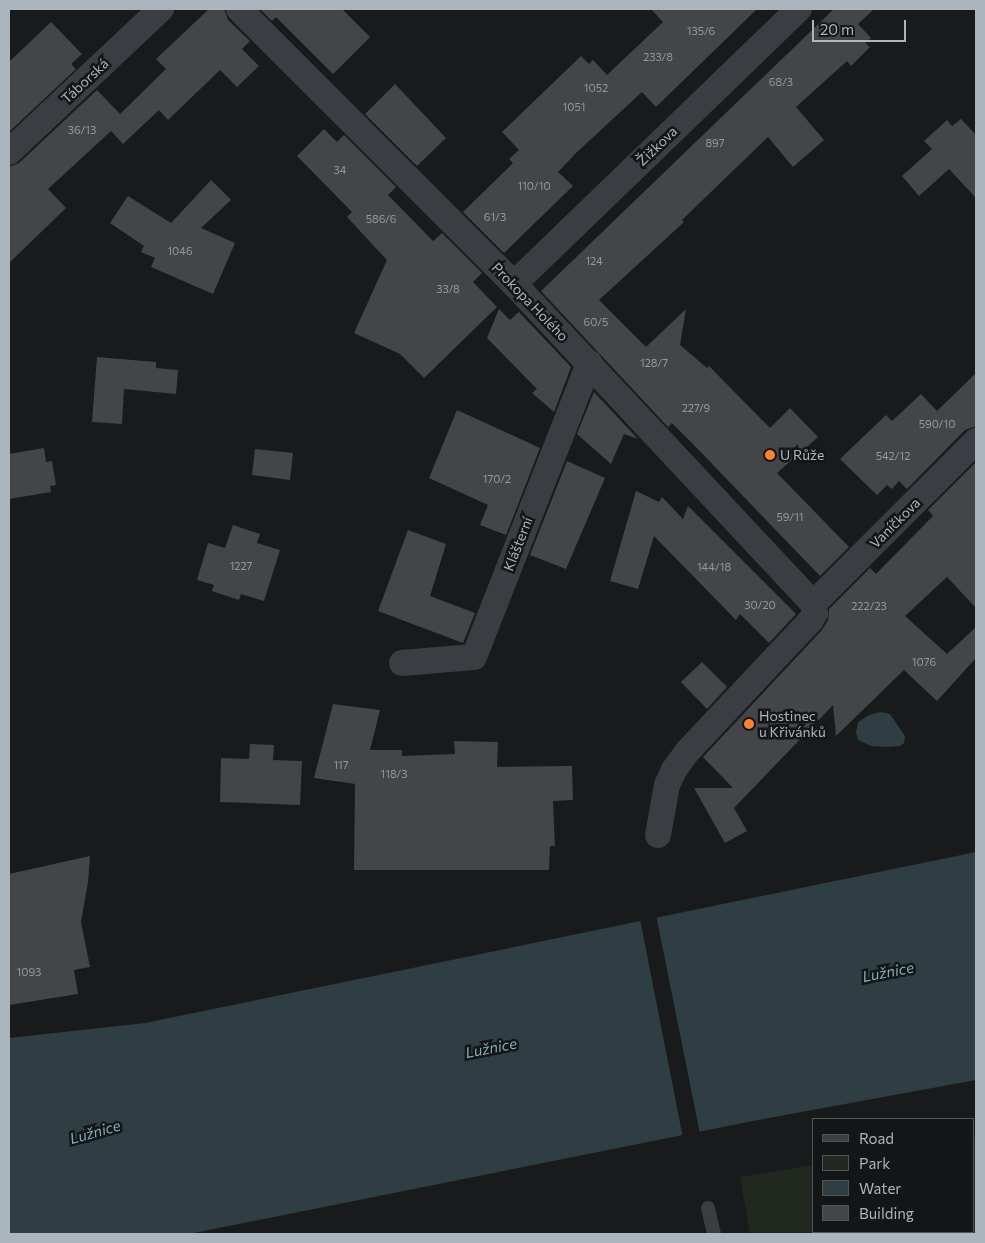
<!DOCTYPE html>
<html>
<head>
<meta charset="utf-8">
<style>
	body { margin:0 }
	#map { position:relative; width:985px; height:1243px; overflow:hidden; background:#191a1c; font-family:Commissioner,sans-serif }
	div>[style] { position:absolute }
	.green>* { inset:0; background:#20281f }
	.water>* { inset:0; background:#2e3e42 }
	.pier>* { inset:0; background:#191a1c }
	.building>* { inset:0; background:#434549 }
	.lane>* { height:14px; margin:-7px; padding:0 7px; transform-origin:7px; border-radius:7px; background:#3a3d42 }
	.street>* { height:26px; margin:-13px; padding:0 13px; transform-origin:13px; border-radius:13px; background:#3a3d42 }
	.dots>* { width:14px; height:14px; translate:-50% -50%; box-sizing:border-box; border:2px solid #141517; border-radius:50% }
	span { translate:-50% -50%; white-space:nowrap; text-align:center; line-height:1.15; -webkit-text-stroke:5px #141517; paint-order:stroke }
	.number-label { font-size:11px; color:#9199a0 }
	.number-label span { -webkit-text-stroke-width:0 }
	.street-label { font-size:14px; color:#abb5bd }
	.poi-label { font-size:14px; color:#abb5bd }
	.left { translate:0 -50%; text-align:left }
	.water-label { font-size:15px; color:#80aeba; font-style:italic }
	.frame { position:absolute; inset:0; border:10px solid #abb5bd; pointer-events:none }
	.legend { position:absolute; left:812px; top:1118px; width:162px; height:115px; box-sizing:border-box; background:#141517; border:1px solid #505559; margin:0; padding:6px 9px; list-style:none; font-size:15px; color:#abb5bd }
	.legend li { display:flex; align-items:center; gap:10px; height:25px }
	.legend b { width:25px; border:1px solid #505559 }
	.scale { position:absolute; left:812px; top:20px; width:94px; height:22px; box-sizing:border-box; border:2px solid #abb5bd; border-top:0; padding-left:6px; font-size:15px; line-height:18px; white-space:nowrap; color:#abb5bd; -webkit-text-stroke:4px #141517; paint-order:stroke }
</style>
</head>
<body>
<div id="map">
	<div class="green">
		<div style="clip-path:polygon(974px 1138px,976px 1138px,976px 1234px,750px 1234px,740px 1177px,814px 1165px,814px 1232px,974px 1232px)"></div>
	</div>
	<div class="water">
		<div style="clip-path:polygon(880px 712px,890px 714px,905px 736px,904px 743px,900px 746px,886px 747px,871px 746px,858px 740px,856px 733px,858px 722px,869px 715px)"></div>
		<div style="clip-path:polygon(976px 852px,976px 1080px,753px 1121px,189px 1234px,9px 1234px,9px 1038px,145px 1023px)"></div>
	</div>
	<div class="pier">
		<div style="clip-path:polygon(656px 915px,700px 1134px,683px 1138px,640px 919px)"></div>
	</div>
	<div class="building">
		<div style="clip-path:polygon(209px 9px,224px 9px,228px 20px,250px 41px,242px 49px,259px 66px,237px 87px,220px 70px,168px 120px,159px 110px,123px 144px,111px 131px,48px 189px,66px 208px,9px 263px,9px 167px,19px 163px,97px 90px,120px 114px,166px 69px,156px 59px)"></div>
		<div style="clip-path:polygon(260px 9px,342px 9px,370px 37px,333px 74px,276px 17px,272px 21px)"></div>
		<div style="clip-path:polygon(651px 9px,757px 9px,656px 107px,642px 92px,577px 152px,558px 172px,573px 186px,504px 253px,463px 212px,513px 163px,509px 159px,519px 150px,502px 132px,581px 56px,589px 64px,593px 60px,607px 75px,663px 22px)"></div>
		<div style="clip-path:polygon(834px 9px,874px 9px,858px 24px,871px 38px,865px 43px,870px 47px,851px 66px,847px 61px,796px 107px,824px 140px,793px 167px,768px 137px,682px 220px,684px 222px,599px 300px,646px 347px,686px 309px,680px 345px,707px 368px,709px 366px,770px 428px,790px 408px,818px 437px,777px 473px,849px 547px,820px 576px,693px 444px,672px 423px,668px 427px,541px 291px)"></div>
		<div style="clip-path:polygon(51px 22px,82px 54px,71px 64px,76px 69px,9px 132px,9px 62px)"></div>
		<div style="clip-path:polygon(395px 84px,446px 138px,417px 166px,365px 114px)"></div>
		<div style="clip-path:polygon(961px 119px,976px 135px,976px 198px,949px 169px,919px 196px,902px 176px,932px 149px,924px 141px,947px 120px,952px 126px)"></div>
		<div style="clip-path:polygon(324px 129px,337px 142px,344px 135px,396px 187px,388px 195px,433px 241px,442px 233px,482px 273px,473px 282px,497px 307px,424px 378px,400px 354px,354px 333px,387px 260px,347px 217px,352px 212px,297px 156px)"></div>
		<div style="clip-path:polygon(211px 180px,231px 200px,201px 228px,235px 243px,213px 294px,151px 267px,155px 258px,141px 252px,144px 246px,110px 223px,128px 196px,171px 223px)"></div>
		<div style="clip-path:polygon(499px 309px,510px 320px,519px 312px,571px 367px,554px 412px,532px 393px,537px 389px,487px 338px)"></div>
		<div style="clip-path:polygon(97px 357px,156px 362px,156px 368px,178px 370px,176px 394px,124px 389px,122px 424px,92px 422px)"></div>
		<div style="clip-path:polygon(976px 373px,976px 426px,965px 430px,907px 489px,899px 481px,892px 489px,887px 485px,877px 495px,840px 459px,886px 415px,892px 421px,921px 394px,937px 411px)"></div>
		<div style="clip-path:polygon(594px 392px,638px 439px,624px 434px,611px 464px,577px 434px)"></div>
		<div style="clip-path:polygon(457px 410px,540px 448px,506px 535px,480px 525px,488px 505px,429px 478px)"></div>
		<div style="clip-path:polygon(44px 448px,46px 462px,52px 461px,56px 485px,50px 486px,51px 492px,9px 499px,9px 454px)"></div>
		<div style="clip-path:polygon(255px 449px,293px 453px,290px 480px,252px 475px)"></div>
		<div style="clip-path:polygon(567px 461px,605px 478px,566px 569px,530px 555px)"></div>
		<div style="clip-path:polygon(976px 462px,976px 608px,947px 577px,905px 616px,947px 654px,976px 627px,976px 658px,937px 701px,904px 670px,836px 736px,833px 705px,734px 808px,747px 831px,725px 843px,694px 788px,733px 788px,703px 757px,822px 630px,828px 620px,829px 609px,870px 568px,876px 574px,933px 516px,928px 510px)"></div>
		<div style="clip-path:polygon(636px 491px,659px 502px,662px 497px,683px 519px,688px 506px,796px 614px,769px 643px,740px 614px,736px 620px,654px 536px,638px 589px,610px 581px)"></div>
		<div style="clip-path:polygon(233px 525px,260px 534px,257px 543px,280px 550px,264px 601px,241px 594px,239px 600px,212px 591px,214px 585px,197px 580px,208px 543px,225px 548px)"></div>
		<div style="clip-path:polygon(408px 530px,446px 544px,430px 596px,475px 613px,463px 643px,378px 611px)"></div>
		<div style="clip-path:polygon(702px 662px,727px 687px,707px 709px,681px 682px)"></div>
		<div style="clip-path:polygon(333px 704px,380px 710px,370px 750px,402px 750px,402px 756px,455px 754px,454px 741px,498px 742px,497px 767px,572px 766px,573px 800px,553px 801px,555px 846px,550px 846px,549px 870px,354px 870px,355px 784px,314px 778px)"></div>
		<div style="clip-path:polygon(250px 744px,274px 745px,273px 760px,302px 761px,300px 805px,220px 802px,221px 758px,249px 759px)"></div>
		<div style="clip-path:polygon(90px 856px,88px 882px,81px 922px,90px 967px,74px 970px,78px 994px,9px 1005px,9px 874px)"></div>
	</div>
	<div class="lane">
		<div style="left:708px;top:1208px;width:27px;rotate:77deg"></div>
	</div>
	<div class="street">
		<div style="left:239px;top:9px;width:389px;rotate:45deg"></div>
		<div style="left:514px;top:284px;width:438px;rotate:46.9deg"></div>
		<div style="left:9px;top:152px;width:209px;rotate:-43.3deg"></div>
		<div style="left:514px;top:284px;width:396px;rotate:-44deg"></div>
		<div style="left:813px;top:604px;width:231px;rotate:-45deg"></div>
		<div style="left:402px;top:663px;width:72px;rotate:-4.8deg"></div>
		<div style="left:474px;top:657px;width:316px;rotate:-68.6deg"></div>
		<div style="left:658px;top:835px;width:51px;rotate:-79.8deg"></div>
		<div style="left:667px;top:785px;width:17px;rotate:-65deg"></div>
		<div style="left:674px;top:770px;width:22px;rotate:-54deg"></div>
		<div style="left:687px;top:752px;width:181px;rotate:-46.8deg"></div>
		<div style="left:811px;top:620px;width:8px;rotate:-60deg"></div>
		<div style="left:815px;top:613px;width:9px;rotate:-103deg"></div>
	</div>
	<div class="dots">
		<div style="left:770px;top:455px;background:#ff802f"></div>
		<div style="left:749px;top:724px;background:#ff802f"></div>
	</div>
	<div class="number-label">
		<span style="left:701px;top:31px">135/6</span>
		<span style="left:658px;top:57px">233/8</span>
		<span style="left:781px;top:82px">68/3</span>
		<span style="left:596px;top:88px">1052</span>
		<span style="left:574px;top:107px">1051</span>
		<span style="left:82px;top:130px">36/13</span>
		<span style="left:715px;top:143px">897</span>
		<span style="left:340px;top:170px">34</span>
		<span style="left:534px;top:186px">110/10</span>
		<span style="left:495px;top:217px">61/3</span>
		<span style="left:381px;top:219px">586/6</span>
		<span style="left:180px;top:251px">1046</span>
		<span style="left:594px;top:261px">124</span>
		<span style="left:448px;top:289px">33/8</span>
		<span style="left:596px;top:322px">60/5</span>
		<span style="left:654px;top:363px">128/7</span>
		<span style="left:696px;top:408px">227/9</span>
		<span style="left:937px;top:424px">590/10</span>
		<span style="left:893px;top:456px">542/12</span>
		<span style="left:497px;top:479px">170/2</span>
		<span style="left:790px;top:517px">59/11</span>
		<span style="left:241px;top:566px">1227</span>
		<span style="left:714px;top:567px">144/18</span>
		<span style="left:760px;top:605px">30/20</span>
		<span style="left:869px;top:606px">222/23</span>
		<span style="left:924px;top:662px">1076</span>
		<span style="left:341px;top:765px">117</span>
		<span style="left:394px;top:774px">118/3</span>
		<span style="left:29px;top:972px">1093</span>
	</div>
	<div class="street-label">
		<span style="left:85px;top:81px;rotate:-43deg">Táborská</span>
		<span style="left:657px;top:146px;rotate:-44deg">Žižkova</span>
		<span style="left:530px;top:302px;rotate:46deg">Prokopa Holého</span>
		<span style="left:895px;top:523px;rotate:-45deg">Vaníčkova</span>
		<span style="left:518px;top:544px;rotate:-69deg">Klášterní</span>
	</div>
	<div class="poi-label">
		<span class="left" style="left:780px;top:455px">U Růže</span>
		<span class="left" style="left:759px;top:724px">Hostinec<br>u Křivánků</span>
	</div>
	<div class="water-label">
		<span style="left:888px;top:972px;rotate:-11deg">Lužnice</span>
		<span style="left:491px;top:1048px;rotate:-11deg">Lužnice</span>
		<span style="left:95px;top:1132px;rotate:-16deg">Lužnice</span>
	</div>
	<div class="frame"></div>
	<ul class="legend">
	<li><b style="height:6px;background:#3a3d42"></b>Road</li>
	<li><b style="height:14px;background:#20281f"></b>Park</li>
	<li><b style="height:14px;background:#2e3e42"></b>Water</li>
	<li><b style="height:14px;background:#434549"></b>Building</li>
	</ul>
	<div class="scale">20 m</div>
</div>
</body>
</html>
